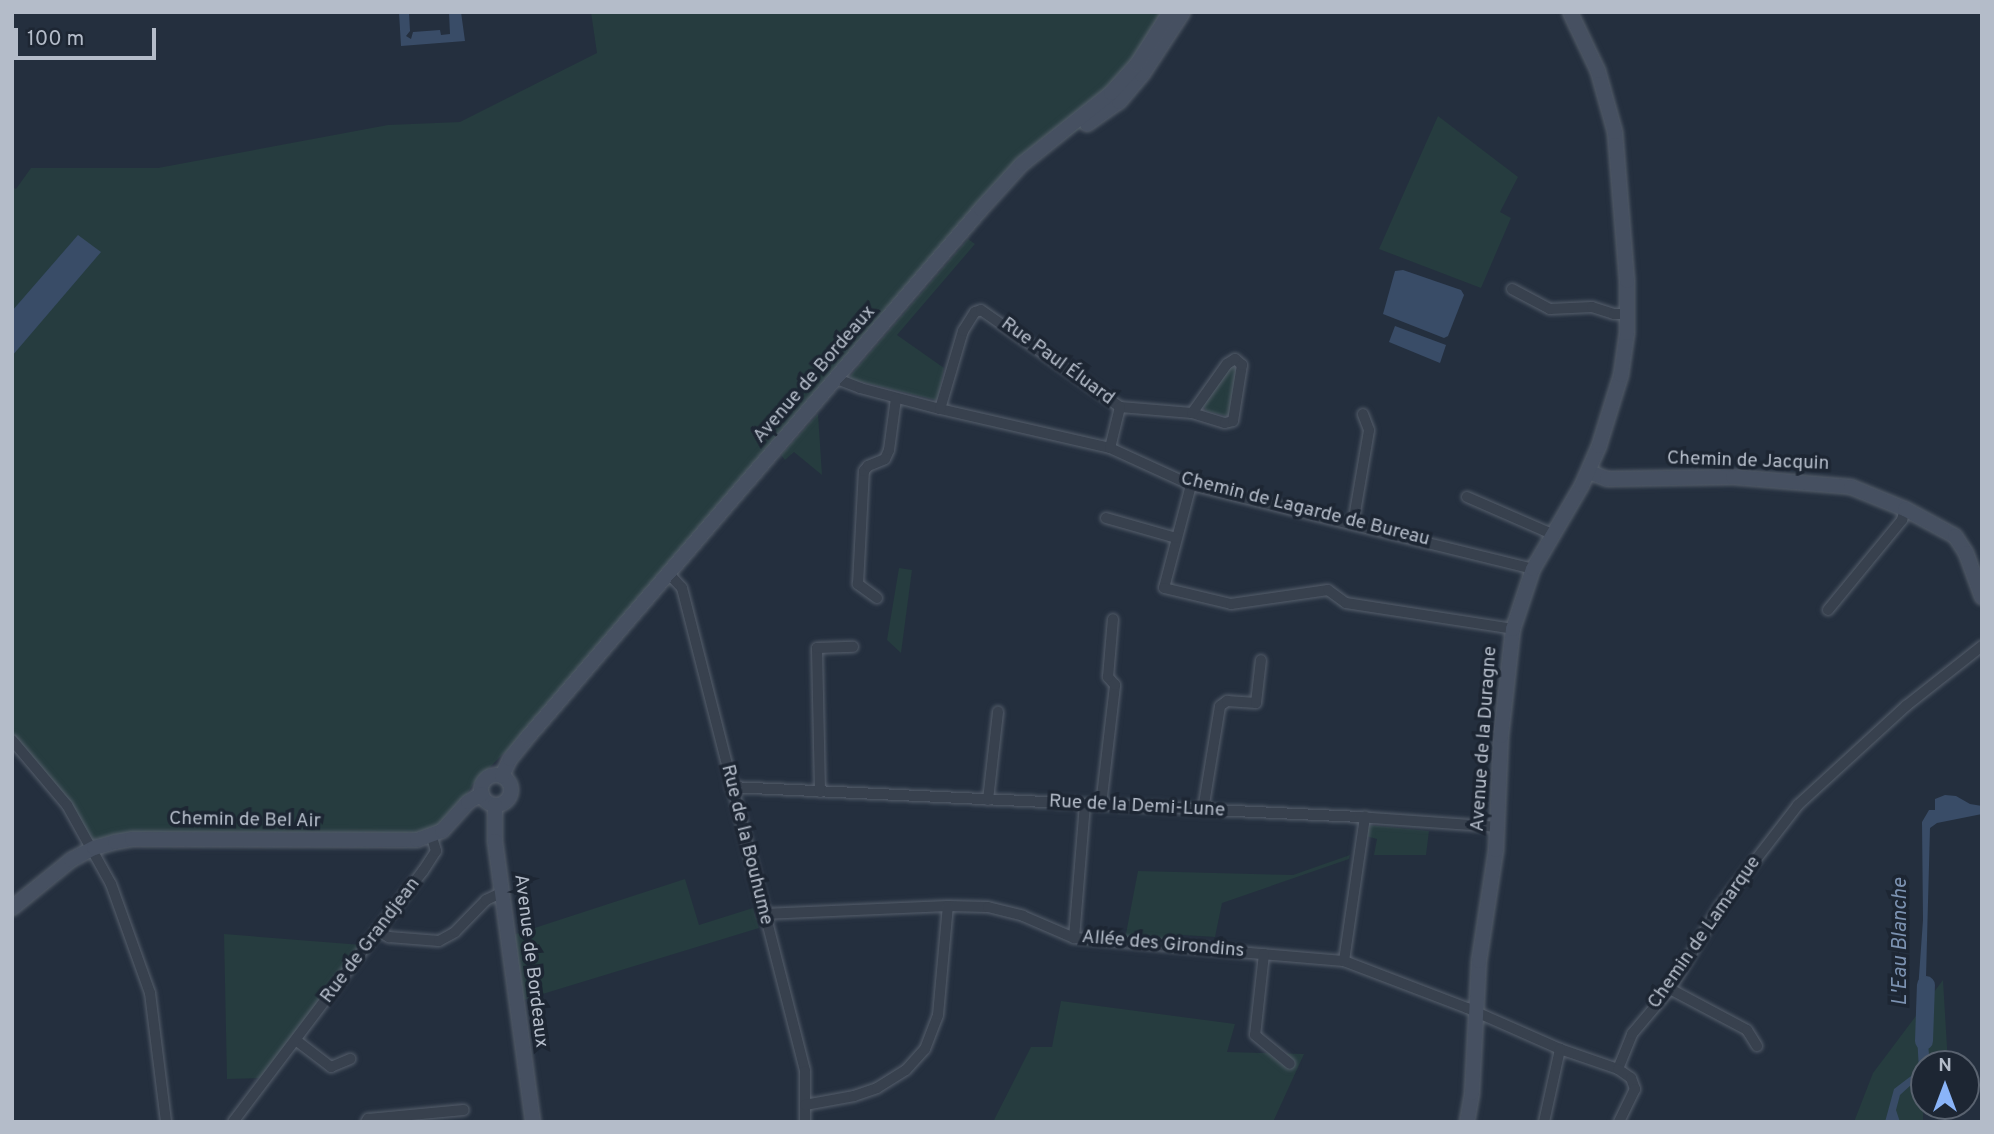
<!DOCTYPE html>
<html>
<head>
<meta charset="utf-8">
<style>
	body { margin:0 }
	#map { position:relative; width:1994px; height:1134px; overflow:hidden; background:#242f3e; font-family:Overpass,sans-serif }
	div>[style] { position:absolute }
	.green>* { inset:0; background:#263c3f }
	.water>* { inset:0; background:#394c67 }
	.river>* { height:18px; margin:-9px; padding:0 9px; transform-origin:9px; border-radius:9px; background:#394c67 }
	.roads { filter:drop-shadow(0 0 2px #565f6c) drop-shadow(0 0 2px #565f6c) }
	.street>* { height:10px; margin:-5px; padding:0 5px; transform-origin:5px; border-radius:5px; background:#38414e }
	.secondary>* { height:14px; margin:-7px; padding:0 7px; transform-origin:7px; border-radius:7px; background:#465061 }
	.secondary>.ring { margin:-7px; padding:0; box-sizing:content-box; background:none; border:14px solid #465061; border-radius:50% }
	span { translate:-50% -50%; white-space:nowrap; text-align:center; line-height:1.15; -webkit-text-stroke:7px #1d2633; paint-order:stroke }
	.street-label { font-size:19px; color:#b4bcc9 }
	.water-label { font-size:21px; color:#7c92b1; font-style:italic }
	.frame { position:absolute; inset:0; border:14px solid #b4bcc9; pointer-events:none }
	.north { position:absolute; left:1910px; top:1050px; width:70px; height:70px; box-sizing:border-box; background:#1d2633; border:2px solid #59626f; border-radius:50%; rotate:0deg; font-size:19px; font-weight:700; line-height:28px; text-align:center; color:#b4bcc9 }
	.north::after { content:''; display:block; margin:auto; width:24px; height:32px; background:#8ab4f8; clip-path:polygon(50% 0,100% 100%,50% 72%,0 100%) }
	.scale { position:absolute; left:14px; top:28px; width:142px; height:32px; box-sizing:border-box; border:4px solid #b4bcc9; border-top:0; padding-left:9px; font-size:21px; line-height:24px; white-space:nowrap; color:#b4bcc9; -webkit-text-stroke:5px #1d2633; paint-order:stroke }
</style>
</head>
<body>
<div id="map">
	<div class="green">
		<div style="clip-path:polygon(591px 12px,1183px 12px,1119px 102px,1049px 150px,1019px 176px,527px 738px,504px 753px,473px 784px,449px 824px,432px 837px,132px 839px,94px 848px,12px 740px,12px 187px,16px 189px,31px 168px,158px 168px,388px 125px,460px 122px,597px 53px)"></div>
		<div style="clip-path:polygon(1438px 116px,1518px 177px,1500px 212px,1511px 218px,1481px 288px,1379px 249px)"></div>
		<div style="clip-path:polygon(968px 239px,975px 244px,897px 335px,944px 368px,938px 398px,936px 400px,858px 381px,853px 383px,850px 376px)"></div>
		<div style="clip-path:polygon(1232px 365px,1236px 368px,1231px 412px,1227px 416px,1206px 411px,1203px 404px)"></div>
		<div style="clip-path:polygon(818px 414px,822px 475px,794px 452px,785px 460px,781px 455px)"></div>
		<div style="clip-path:polygon(899px 568px,912px 570px,901px 653px,887px 640px)"></div>
		<div style="clip-path:polygon(1368px 825px,1429px 831px,1426px 855px,1374px 855px,1377px 839px,1366px 836px)"></div>
		<div style="clip-path:polygon(1350px 855px,1349px 859px,1222px 903px,1215px 937px,1181px 935px,1178px 944px,1125px 939px,1138px 871px,1293px 875px)"></div>
		<div style="clip-path:polygon(685px 879px,699px 925px,753px 908px,759px 928px,523px 1000px,513px 935px)"></div>
		<div style="clip-path:polygon(224px 934px,362px 945px,262px 1078px,227px 1079px)"></div>
		<div style="clip-path:polygon(1943px 980px,1948px 1064px,1924px 1064px,1923px 1122px,1854px 1122px,1873px 1073px)"></div>
		<div style="clip-path:polygon(1061px 1001px,1235px 1024px,1227px 1052px,1304px 1054px,1273px 1122px,993px 1122px,1031px 1047px,1052px 1047px)"></div>
	</div>
	<div class="water">
		<div style="clip-path:polygon(399px 12px,409px 12px,410px 31px,406px 36px,411px 39px,413px 32px,440px 30px,441px 35px,450px 34px,449px 12px,461px 12px,465px 41px,401px 46px)"></div>
		<div style="clip-path:polygon(78px 235px,101px 252px,12px 356px,12px 311px)"></div>
		<div style="clip-path:polygon(1403px 270px,1461px 290px,1464px 295px,1448px 336px,1444px 338px,1383px 314px,1395px 271px)"></div>
		<div style="clip-path:polygon(1395px 326px,1446px 345px,1440px 363px,1389px 342px)"></div>
		<div style="clip-path:polygon(1945px 795px,1956px 796px,1970px 804px,1982px 806px,1982px 814px,1937px 823px,1930px 828px,1925px 1014px,1930px 1064px,1924px 1064px,1924px 1073px,1900px 1095px,1896px 1110px,1900px 1122px,1885px 1122px,1894px 1089px,1919px 1070px,1916px 1018px,1923px 920px,1922px 822px,1929px 810px,1935px 810px,1935px 799px)"></div>
	</div>
	<div class="river">
		<div style="left:1924px;top:1041px;width:56px;rotate:-88deg"></div>
	</div>
	<div class="roads">
		<div class="street">
			<div style="left:1512px;top:289px;width:43px;rotate:27.8deg"></div>
			<div style="left:1550px;top:309px;width:42px;rotate:-2.7deg"></div>
			<div style="left:1592px;top:307px;width:23px;rotate:18deg"></div>
			<div style="left:1614px;top:314px;width:14px"></div>
			<div style="left:837px;top:379px;width:25px;rotate:21deg"></div>
			<div style="left:860px;top:388px;width:83px;rotate:14.7deg"></div>
			<div style="left:940px;top:409px;width:174px;rotate:12.9deg"></div>
			<div style="left:1110px;top:448px;width:89px;rotate:24.6deg"></div>
			<div style="left:1191px;top:485px;width:352px;rotate:13.8deg"></div>
			<div style="left:1120px;top:407px;width:72px;rotate:4.8deg"></div>
			<div style="left:1192px;top:413px;width:34px;rotate:17deg"></div>
			<div style="left:1225px;top:423px;width:8px;rotate:-14deg"></div>
			<div style="left:1233px;top:421px;width:57px;rotate:-80.9deg"></div>
			<div style="left:1242px;top:365px;width:9px;rotate:-139deg"></div>
			<div style="left:1235px;top:359px;width:9px;rotate:148deg"></div>
			<div style="left:1227px;top:364px;width:60px;rotate:125.5deg"></div>
			<div style="left:940px;top:409px;width:81px;rotate:-73.6deg"></div>
			<div style="left:963px;top:331px;width:22px;rotate:-58deg"></div>
			<div style="left:975px;top:312px;width:6px;rotate:-18deg"></div>
			<div style="left:981px;top:310px;width:169px;rotate:34.9deg"></div>
			<div style="left:1120px;top:407px;width:42px;rotate:103.7deg"></div>
			<div style="left:1191px;top:485px;width:106px;rotate:104.7deg"></div>
			<div style="left:1164px;top:588px;width:69px;rotate:13.4deg"></div>
			<div style="left:1231px;top:604px;width:98px;rotate:-8.2deg"></div>
			<div style="left:1328px;top:590px;width:22px;rotate:36deg"></div>
			<div style="left:1346px;top:603px;width:169px;rotate:8.8deg"></div>
			<div style="left:1467px;top:497px;width:93px;rotate:23.5deg"></div>
			<div style="left:1106px;top:518px;width:73px;rotate:15.9deg"></div>
			<div style="left:1353px;top:524px;width:95px;rotate:-80.3deg"></div>
			<div style="left:1369px;top:430px;width:17px;rotate:-111deg"></div>
			<div style="left:669px;top:574px;width:19px;rotate:47deg"></div>
			<div style="left:682px;top:588px;width:498px;rotate:75.7deg"></div>
			<div style="left:805px;top:1071px;width:51px;rotate:90deg"></div>
			<div style="left:877px;top:598px;width:24px;rotate:-144deg"></div>
			<div style="left:858px;top:584px;width:113px;rotate:-87deg"></div>
			<div style="left:864px;top:471px;width:6px;rotate:-51deg"></div>
			<div style="left:868px;top:466px;width:18px;rotate:-22deg"></div>
			<div style="left:885px;top:459px;width:10px;rotate:-66deg"></div>
			<div style="left:889px;top:450px;width:52px;rotate:-82.3deg"></div>
			<div style="left:1828px;top:610px;width:117px;rotate:-50.6deg"></div>
			<div style="left:1902px;top:520px;width:11px;rotate:-75deg"></div>
			<div style="left:12px;top:740px;width:85px;rotate:49.8deg"></div>
			<div style="left:67px;top:805px;width:90px;rotate:60.9deg"></div>
			<div style="left:111px;top:884px;width:116px;rotate:70.3deg"></div>
			<div style="left:150px;top:993px;width:130px;rotate:82.9deg"></div>
			<div style="left:731px;top:787px;width:629px;rotate:2.73deg"></div>
			<div style="left:1359px;top:817px;width:139px;rotate:4.1deg"></div>
			<div style="left:820px;top:792px;width:144px;rotate:-91.2deg"></div>
			<div style="left:817px;top:648px;width:36px;rotate:-2deg"></div>
			<div style="left:988px;top:800px;width:89px;rotate:-83.5deg"></div>
			<div style="left:1101px;top:805px;width:121px;rotate:-83.3deg"></div>
			<div style="left:1115px;top:685px;width:11px;rotate:-131deg"></div>
			<div style="left:1108px;top:677px;width:58px;rotate:-85.1deg"></div>
			<div style="left:1203px;top:810px;width:105px;rotate:-80.7deg"></div>
			<div style="left:1220px;top:706px;width:9px;rotate:-36deg"></div>
			<div style="left:1227px;top:701px;width:29px;rotate:4deg"></div>
			<div style="left:1256px;top:703px;width:43px;rotate:-83.4deg"></div>
			<div style="left:763px;top:914px;width:185px;rotate:-2.5deg"></div>
			<div style="left:948px;top:906px;width:40px;rotate:1.4deg"></div>
			<div style="left:988px;top:907px;width:36px;rotate:14deg"></div>
			<div style="left:1023px;top:916px;width:56px;rotate:23.3deg"></div>
			<div style="left:1074px;top:938px;width:271px;rotate:4.9deg"></div>
			<div style="left:1344px;top:961px;width:132px;rotate:20.9deg"></div>
			<div style="left:1467px;top:1008px;width:102px;rotate:23.8deg"></div>
			<div style="left:1560px;top:1049px;width:61px;rotate:19deg"></div>
			<div style="left:1618px;top:1069px;width:38px;rotate:-68deg"></div>
			<div style="left:1632px;top:1034px;width:59px;rotate:-49.8deg"></div>
			<div style="left:1670px;top:989px;width:97px;rotate:-58.9deg"></div>
			<div style="left:1720px;top:906px;width:128px;rotate:-52.3deg"></div>
			<div style="left:1798px;top:805px;width:147px;rotate:-42.5deg"></div>
			<div style="left:1906px;top:706px;width:97px;rotate:-38.3deg"></div>
			<div style="left:378px;top:931px;width:13px;rotate:29deg"></div>
			<div style="left:389px;top:937px;width:50px;rotate:4.6deg"></div>
			<div style="left:439px;top:941px;width:18px;rotate:-29deg"></div>
			<div style="left:455px;top:932px;width:45px;rotate:-45.9deg"></div>
			<div style="left:486px;top:900px;width:17px;rotate:-25deg"></div>
			<div style="left:1074px;top:938px;width:134px;rotate:-85.3deg"></div>
			<div style="left:1264px;top:954px;width:81px;rotate:96.3deg"></div>
			<div style="left:1255px;top:1035px;width:45px;rotate:39.6deg"></div>
			<div style="left:1344px;top:961px;width:146px;rotate:-81.7deg"></div>
			<div style="left:1670px;top:989px;width:87px;rotate:28deg"></div>
			<div style="left:1747px;top:1030px;width:19px;rotate:58deg"></div>
			<div style="left:297px;top:1041px;width:43px;rotate:37.4deg"></div>
			<div style="left:331px;top:1067px;width:21px;rotate:-23deg"></div>
			<div style="left:1618px;top:1069px;width:16px;rotate:35deg"></div>
			<div style="left:1631px;top:1078px;width:12px;rotate:70deg"></div>
			<div style="left:1635px;top:1089px;width:37px;rotate:116deg"></div>
			<div style="left:805px;top:1105px;width:50px;rotate:-10.4deg"></div>
			<div style="left:854px;top:1096px;width:24px;rotate:-19deg"></div>
			<div style="left:877px;top:1088px;width:34px;rotate:-32deg"></div>
			<div style="left:906px;top:1070px;width:28px;rotate:-48deg"></div>
			<div style="left:925px;top:1049px;width:36px;rotate:-69deg"></div>
			<div style="left:938px;top:1015px;width:109px;rotate:-84.8deg"></div>
			<div style="left:233px;top:1122px;width:315px;rotate:-52.9deg"></div>
			<div style="left:423px;top:871px;width:24px;rotate:-57deg"></div>
			<div style="left:436px;top:851px;width:15px;rotate:-106deg"></div>
			<div style="left:366px;top:1122px;width:4px;rotate:-56deg"></div>
			<div style="left:368px;top:1119px;width:96px;rotate:-5.4deg"></div>
			<div style="left:1544px;top:1122px;width:75px;rotate:-77.6deg"></div>
		</div>
		<div class="secondary">
			<div style="left:1087px;top:124px;width:39px;rotate:-35deg"></div>
			<div style="left:1119px;top:102px;width:35px;rotate:-50deg"></div>
			<div style="left:1142px;top:75px;width:75px;rotate:-56.9deg"></div>
			<div style="left:1589px;top:472px;width:19px;rotate:21deg"></div>
			<div style="left:1607px;top:479px;width:126px;rotate:-0.9deg"></div>
			<div style="left:1733px;top:477px;width:118px;rotate:4.8deg"></div>
			<div style="left:1851px;top:487px;width:58px;rotate:22.2deg"></div>
			<div style="left:1905px;top:509px;width:57px;rotate:28.4deg"></div>
			<div style="left:1955px;top:536px;width:20px;rotate:57deg"></div>
			<div style="left:1966px;top:553px;width:47px;rotate:70deg"></div>
			<div class="ring" style="left:481px;top:775px;width:16px;height:16px"></div>
			<div style="left:502px;top:776px;width:19px;rotate:-65deg"></div>
			<div style="left:510px;top:759px;width:27px;rotate:-51deg"></div>
			<div style="left:527px;top:738px;width:697px;rotate:-49.36deg"></div>
			<div style="left:981px;top:209px;width:61px;rotate:-47.7deg"></div>
			<div style="left:1022px;top:164px;width:114px;rotate:-38.6deg"></div>
			<div style="left:1111px;top:93px;width:39px;rotate:-48deg"></div>
			<div style="left:1137px;top:64px;width:62px;rotate:-57.6deg"></div>
			<div style="left:495px;top:805px;width:36px;rotate:90deg"></div>
			<div style="left:495px;top:841px;width:284px;rotate:82.3deg"></div>
			<div style="left:12px;top:908px;width:76px;rotate:-39.1deg"></div>
			<div style="left:71px;top:860px;width:26px;rotate:-28deg"></div>
			<div style="left:94px;top:848px;width:22px;rotate:-16deg"></div>
			<div style="left:115px;top:842px;width:17px;rotate:-10deg"></div>
			<div style="left:132px;top:839px;width:285px;rotate:0.2deg"></div>
			<div style="left:417px;top:840px;width:27px;rotate:-20deg"></div>
			<div style="left:442px;top:831px;width:39px;rotate:-48deg"></div>
			<div style="left:468px;top:802px;width:16px;rotate:-30deg"></div>
			<div style="left:1467px;top:1122px;width:29px;rotate:-80deg"></div>
			<div style="left:1472px;top:1093px;width:132px;rotate:-87deg"></div>
			<div style="left:1479px;top:961px;width:112px;rotate:-81.3deg"></div>
			<div style="left:1496px;top:850px;width:114px;rotate:-87.5deg"></div>
			<div style="left:1501px;top:736px;width:108px;rotate:-83.6deg"></div>
			<div style="left:1513px;top:629px;width:63px;rotate:-71.6deg"></div>
			<div style="left:1533px;top:569px;width:97px;rotate:-59.7deg"></div>
			<div style="left:1582px;top:485px;width:43px;rotate:-66.4deg"></div>
			<div style="left:1599px;top:446px;width:74px;rotate:-72.8deg"></div>
			<div style="left:1621px;top:375px;width:42px;rotate:-81.9deg"></div>
			<div style="left:1627px;top:333px;width:52px;rotate:-90deg"></div>
			<div style="left:1627px;top:281px;width:149px;rotate:-94.6deg"></div>
			<div style="left:1615px;top:132px;width:63px;rotate:-105.6deg"></div>
			<div style="left:1598px;top:71px;width:65px;rotate:-115.4deg"></div>
		</div>
	</div>
	<div class="street-label">
		<span style="left:1057px;top:362px;rotate:36deg">Rue Paul Éluard</span>
		<span style="left:815px;top:375px;rotate:-49deg">Avenue de Bordeaux</span>
		<span style="left:1748px;top:462px;rotate:2deg">Chemin de Jacquin</span>
		<span style="left:1305px;top:510px;rotate:14deg">Chemin de Lagarde de Bureau</span>
		<span style="left:1485px;top:739px;rotate:-86deg">Avenue de la Duragne</span>
		<span style="left:1137px;top:807px;rotate:3deg">Rue de la Demi-Lune</span>
		<span style="left:245px;top:821px;rotate:1deg">Chemin de Bel Air</span>
		<span style="left:746px;top:845px;rotate:76deg">Rue de la Bouhume</span>
		<span style="left:1705px;top:933px;rotate:-55deg">Chemin de Lamarque</span>
		<span style="left:371px;top:941px;rotate:-53deg">Rue de Grandjean</span>
		<span style="left:1163px;top:945px;rotate:5deg">Allée des Girondins</span>
		<span style="left:530px;top:961px;rotate:83deg">Avenue de Bordeaux</span>
	</div>
	<div class="water-label">
		<span style="left:1901px;top:942px;rotate:-90deg">L'Eau Blanche</span>
	</div>
	<div class="frame"></div>
	<div class="north">N</div>
	<div class="scale">100 m</div>
</div>
</body>
</html>
